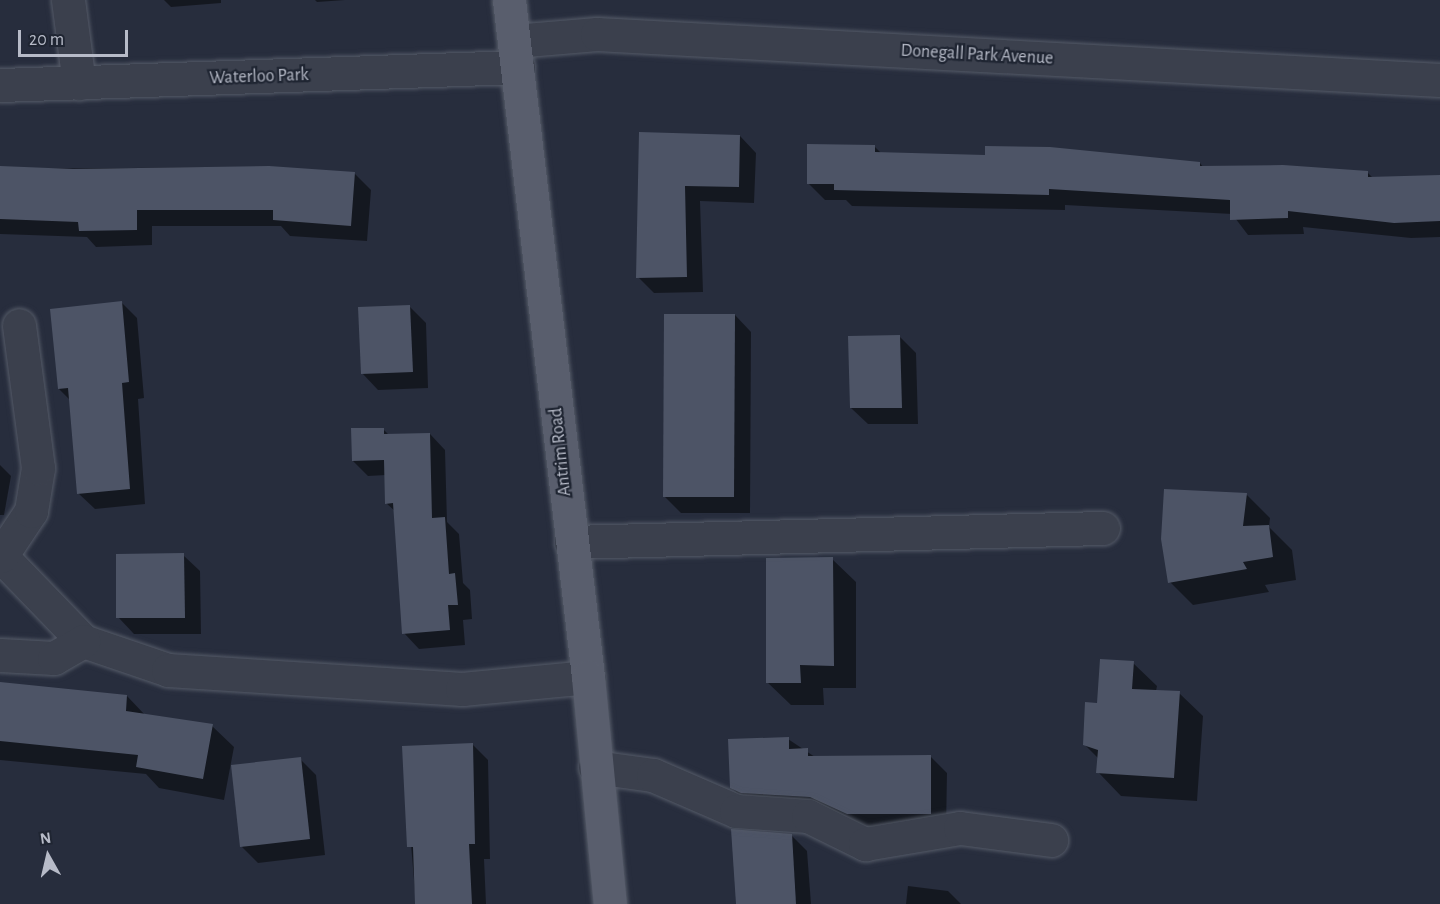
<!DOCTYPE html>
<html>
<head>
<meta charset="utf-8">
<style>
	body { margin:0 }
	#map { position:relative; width:1440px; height:904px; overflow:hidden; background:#272d3d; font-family:"Alegreya Sans",sans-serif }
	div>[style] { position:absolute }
	.shadow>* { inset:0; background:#0007 }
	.building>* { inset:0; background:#4d5466 }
	.roads { filter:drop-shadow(0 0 2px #555b68) drop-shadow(0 0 2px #555b68) }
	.minor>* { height:33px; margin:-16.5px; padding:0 16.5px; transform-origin:16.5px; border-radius:16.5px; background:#3b404d }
	.major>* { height:33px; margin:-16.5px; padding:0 16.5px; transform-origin:16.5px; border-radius:16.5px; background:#595e6d }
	span { translate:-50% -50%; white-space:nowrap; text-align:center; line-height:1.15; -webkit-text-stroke:4.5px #1f2532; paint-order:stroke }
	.street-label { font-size:18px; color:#b7bbc8 }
	.north { position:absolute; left:18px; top:826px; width:60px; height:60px; -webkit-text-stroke:4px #1f2532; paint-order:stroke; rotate:352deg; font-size:16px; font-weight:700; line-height:24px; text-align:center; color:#b7bbc8 }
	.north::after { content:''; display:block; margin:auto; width:21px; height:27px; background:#b7bbc8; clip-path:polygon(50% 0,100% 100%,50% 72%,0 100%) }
	.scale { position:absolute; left:18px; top:30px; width:110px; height:27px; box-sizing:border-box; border:3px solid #b7bbc8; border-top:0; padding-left:8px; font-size:18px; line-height:21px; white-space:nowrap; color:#b7bbc8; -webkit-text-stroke:4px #1f2532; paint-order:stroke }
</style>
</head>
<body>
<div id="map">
	<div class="shadow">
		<div style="clip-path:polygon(164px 0,221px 0,221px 3px,171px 7px)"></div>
		<div style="clip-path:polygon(315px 0,345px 0,317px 2px)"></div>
		<div style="clip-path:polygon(640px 133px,740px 136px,756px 153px,754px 203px,700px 201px,703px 292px,654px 293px,638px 277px)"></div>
		<div style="clip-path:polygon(874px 146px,882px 154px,1200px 163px,1203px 167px,1368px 173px,1373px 178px,1440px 177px,1440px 237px,1411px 238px,1303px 227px,1304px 234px,1248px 235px,1232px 214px,1065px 205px,1065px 210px,852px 206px,846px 200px,825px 200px,809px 184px)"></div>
		<div style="clip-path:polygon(269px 167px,354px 173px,371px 190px,367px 241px,290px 236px,281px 226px,152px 226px,152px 245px,96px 247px,87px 237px,0 234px,0 169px)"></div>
		<div style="clip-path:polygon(121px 302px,137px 318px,144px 398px,138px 399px,145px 504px,95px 509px,78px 493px,70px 400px,59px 389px)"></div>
		<div style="clip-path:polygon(410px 307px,426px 323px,428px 388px,378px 390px,362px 373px)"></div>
		<div style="clip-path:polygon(735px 315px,751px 332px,750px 513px,681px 513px,665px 497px)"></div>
		<div style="clip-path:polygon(900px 337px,916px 353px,918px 424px,868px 424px,851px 408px)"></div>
		<div style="clip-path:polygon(383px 429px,389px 435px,430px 434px,445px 450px,447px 522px,459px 534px,463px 583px,470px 590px,472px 619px,463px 620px,465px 645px,419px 649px,404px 633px,396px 512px,386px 503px,386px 475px,368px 476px,353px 461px)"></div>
		<div style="clip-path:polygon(0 465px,11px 476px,4px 515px,0 515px)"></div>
		<div style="clip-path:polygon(1247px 495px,1270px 518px,1269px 527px,1292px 550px,1296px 580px,1265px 585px,1269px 592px,1193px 605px,1170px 582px)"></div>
		<div style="clip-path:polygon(183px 555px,200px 571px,201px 634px,134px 634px,118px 617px)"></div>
		<div style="clip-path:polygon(832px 559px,856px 582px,856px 688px,823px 688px,824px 705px,791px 705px,767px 682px)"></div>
		<div style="clip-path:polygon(1133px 663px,1157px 686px,1156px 691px,1179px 693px,1203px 716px,1197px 801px,1121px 796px,1098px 772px,1099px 759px,1084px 744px,1098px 704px)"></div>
		<div style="clip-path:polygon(0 684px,127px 696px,146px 716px,212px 726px,234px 747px,224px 800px,159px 788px,146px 774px,0 760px)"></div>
		<div style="clip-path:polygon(788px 739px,815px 757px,931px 757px,947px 773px,946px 830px,865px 830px,748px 804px,731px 787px)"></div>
		<div style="clip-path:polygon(472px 744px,488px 760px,490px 859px,484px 859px,486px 904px,416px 904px,403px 748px)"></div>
		<div style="clip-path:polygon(300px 759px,316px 775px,325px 855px,258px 863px,242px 847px)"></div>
		<div style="clip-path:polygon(791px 835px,807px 851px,811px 904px,737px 904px)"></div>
		<div style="clip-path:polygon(908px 886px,948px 891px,961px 904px,906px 904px)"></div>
	</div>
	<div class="building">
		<div style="clip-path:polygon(639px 132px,740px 135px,739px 187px,685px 186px,687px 277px,636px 278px)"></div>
		<div style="clip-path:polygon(807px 144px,875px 145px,875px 152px,985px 155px,985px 146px,1050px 147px,1200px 162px,1200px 166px,1283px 165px,1368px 171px,1368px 177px,1440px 175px,1440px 221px,1394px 223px,1288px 211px,1288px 218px,1230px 220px,1230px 200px,1049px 189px,1049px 195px,834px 190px,834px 184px,807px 184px)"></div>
		<div style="clip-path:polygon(0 166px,73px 169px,269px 166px,355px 172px,351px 226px,273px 220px,273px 210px,137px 210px,137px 230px,79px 231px,78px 222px,0 219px)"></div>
		<div style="clip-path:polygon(122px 301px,129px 382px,122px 383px,130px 489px,77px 494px,68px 388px,58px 389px,50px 309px)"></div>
		<div style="clip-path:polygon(410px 305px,413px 372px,361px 374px,358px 307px)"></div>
		<div style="clip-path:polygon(664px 314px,735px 314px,734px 497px,663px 497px)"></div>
		<div style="clip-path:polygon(900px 335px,902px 408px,850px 408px,848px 336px)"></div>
		<div style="clip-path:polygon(351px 428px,384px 428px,384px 434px,430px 433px,432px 518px,445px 517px,449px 574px,455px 573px,458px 605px,448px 605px,450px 630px,402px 634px,393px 503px,385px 504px,384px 460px,352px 461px)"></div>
		<div style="clip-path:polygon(1164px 489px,1247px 493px,1243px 526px,1269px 525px,1273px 557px,1243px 562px,1247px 569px,1168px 583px,1161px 539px)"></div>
		<div style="clip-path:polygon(184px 553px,185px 618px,116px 618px,116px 554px)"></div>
		<div style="clip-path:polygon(833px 557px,834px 666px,800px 665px,801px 683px,766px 683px,766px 558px)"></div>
		<div style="clip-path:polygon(1100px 659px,1134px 661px,1132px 689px,1180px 691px,1174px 778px,1096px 773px,1098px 750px,1083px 745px,1085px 702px,1097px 703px)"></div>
		<div style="clip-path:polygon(0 682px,127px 695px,126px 711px,213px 724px,203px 779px,136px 767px,138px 755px,0 741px)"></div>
		<div style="clip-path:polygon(789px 737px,789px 749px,808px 748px,808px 756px,931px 755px,931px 814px,847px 814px,810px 797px,741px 793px,730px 788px,728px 739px)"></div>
		<div style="clip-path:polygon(473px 743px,475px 844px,469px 844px,472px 904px,415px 904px,413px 847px,407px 847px,402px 746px)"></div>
		<div style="clip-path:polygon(301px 757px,310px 839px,240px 847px,231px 765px)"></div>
		<div style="clip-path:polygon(731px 829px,792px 834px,796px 904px,736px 904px)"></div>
	</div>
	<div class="roads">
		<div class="minor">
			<div style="left:68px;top:0;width:84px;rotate:82.5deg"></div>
			<div style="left:514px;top:41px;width:83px;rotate:-4.8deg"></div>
			<div style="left:597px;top:34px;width:844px;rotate:3.12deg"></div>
			<div style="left:0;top:85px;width:518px;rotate:-1.99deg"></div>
			<div style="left:571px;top:542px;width:532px;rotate:-1.51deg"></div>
			<div style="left:0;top:555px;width:120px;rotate:46deg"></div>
			<div style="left:83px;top:641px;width:90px;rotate:18.8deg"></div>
			<div style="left:168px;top:670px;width:295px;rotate:3.7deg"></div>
			<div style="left:462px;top:689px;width:127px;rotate:-5.4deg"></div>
			<div style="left:1px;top:556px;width:54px;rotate:-56.3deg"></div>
			<div style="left:31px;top:511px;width:44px;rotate:-80.8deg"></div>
			<div style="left:38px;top:468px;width:144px;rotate:-97.6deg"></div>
			<div style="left:0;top:655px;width:54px;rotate:3.2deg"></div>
			<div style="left:54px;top:658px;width:34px;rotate:-30deg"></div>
			<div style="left:595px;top:767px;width:59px;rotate:7.9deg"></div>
			<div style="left:653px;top:775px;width:90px;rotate:23.4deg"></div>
			<div style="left:736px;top:811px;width:72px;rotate:4deg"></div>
			<div style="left:808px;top:816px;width:64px;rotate:26.2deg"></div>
			<div style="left:865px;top:844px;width:96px;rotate:-9.6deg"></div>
			<div style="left:960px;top:828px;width:92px;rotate:7.5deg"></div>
		</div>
		<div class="major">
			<div style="left:509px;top:0;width:682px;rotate:83.34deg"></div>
			<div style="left:588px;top:677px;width:228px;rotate:84.5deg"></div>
		</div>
	</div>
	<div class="street-label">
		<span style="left:977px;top:55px;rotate:3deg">Donegall Park Avenue</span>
		<span style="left:259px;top:77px;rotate:-2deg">Waterloo Park</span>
		<span style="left:561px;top:452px;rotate:-96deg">Antrim Road</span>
	</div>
	<div class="north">N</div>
	<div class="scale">20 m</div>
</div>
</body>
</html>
